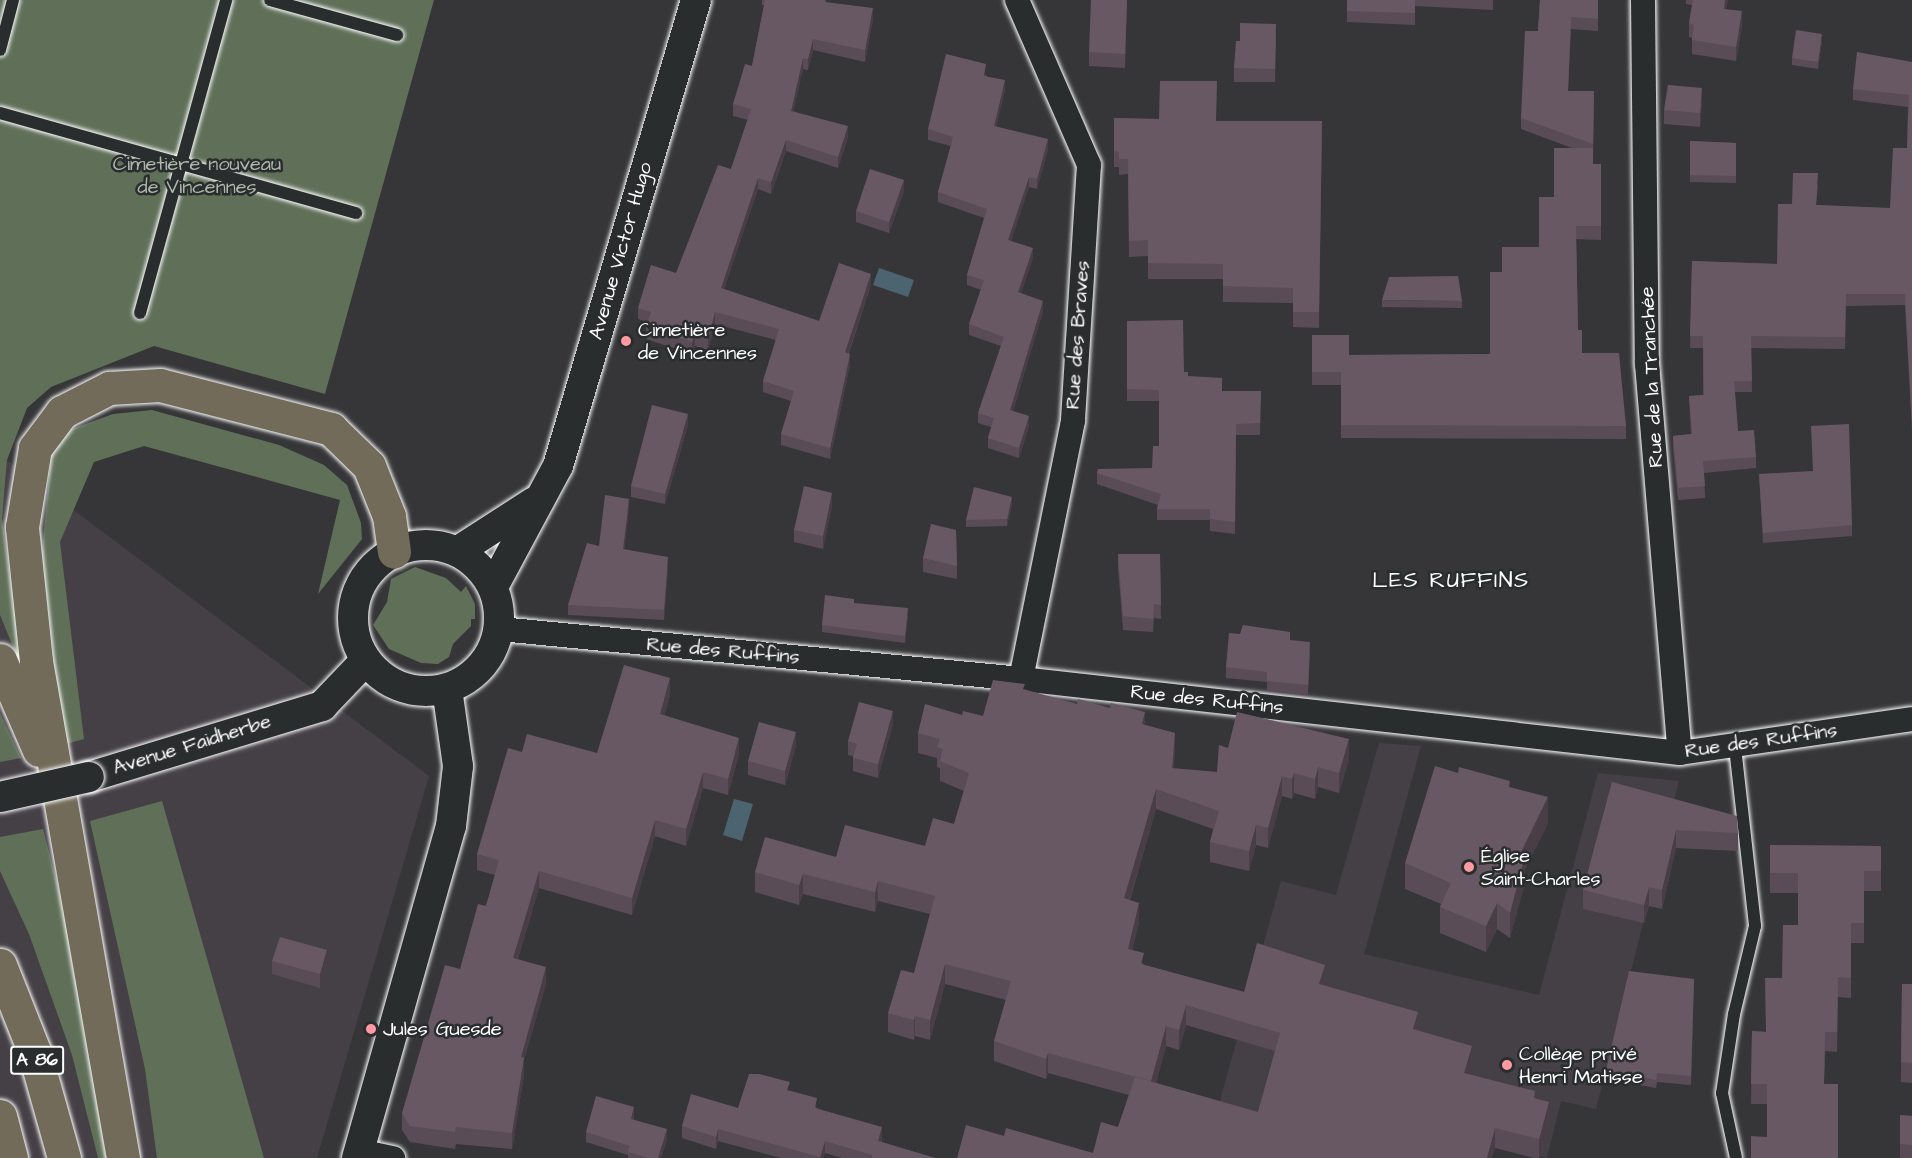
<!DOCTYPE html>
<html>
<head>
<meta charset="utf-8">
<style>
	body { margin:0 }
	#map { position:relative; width:1912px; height:1158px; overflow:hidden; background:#363639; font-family:"Architects Daughter",sans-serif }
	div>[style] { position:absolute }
	.built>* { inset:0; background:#454046 }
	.green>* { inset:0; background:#5f6f58 }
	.water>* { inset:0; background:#4b646f }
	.roads { filter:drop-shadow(0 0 2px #fff) drop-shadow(0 0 2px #fff) }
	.service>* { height:12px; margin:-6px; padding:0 6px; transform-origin:6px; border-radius:6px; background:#2a2d2e }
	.minor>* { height:24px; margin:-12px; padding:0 12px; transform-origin:12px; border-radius:12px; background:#2a2d2e }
	.tertiary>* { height:30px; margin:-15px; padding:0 15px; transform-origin:15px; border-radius:15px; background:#2a2d2e }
	.tertiary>.ring { margin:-15px; padding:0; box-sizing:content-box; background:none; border:30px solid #2a2d2e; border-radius:50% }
	.motorway>* { height:33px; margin:-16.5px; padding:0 16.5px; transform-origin:16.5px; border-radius:16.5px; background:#736b5a }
	.bridges { filter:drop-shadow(0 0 2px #fff) drop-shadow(0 0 2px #fff) }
	.tertiary-bridge>* { height:30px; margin:-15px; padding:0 15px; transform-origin:15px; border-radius:15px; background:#2a2d2e }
	.wall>* { inset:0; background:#594c56 }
	.shaded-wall>* { inset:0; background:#493e46 }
	.building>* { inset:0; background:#685864 }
	.dots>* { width:16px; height:16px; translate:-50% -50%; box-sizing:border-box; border:3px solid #2a2d2e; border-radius:50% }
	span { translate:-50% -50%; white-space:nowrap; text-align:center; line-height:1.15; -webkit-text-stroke:5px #2a2d2e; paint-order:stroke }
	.shield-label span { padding:2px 4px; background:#2a2d2e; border:2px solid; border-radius:4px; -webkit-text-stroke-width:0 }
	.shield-label { font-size:18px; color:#fff; font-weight:700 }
	.park-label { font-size:20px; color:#afb7ac }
	.street-label { font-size:20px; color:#fff }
	.poi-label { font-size:20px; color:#fff }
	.left { translate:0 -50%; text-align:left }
	.quarter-label { font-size:22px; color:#fff; letter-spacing:1.5px }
</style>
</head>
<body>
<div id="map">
	<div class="built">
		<div style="clip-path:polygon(0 455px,429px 776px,317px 1158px,0 1158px)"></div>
		<div style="clip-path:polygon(1379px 743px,1421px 746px,1364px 954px,1539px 995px,1598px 773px,1679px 781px,1596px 1109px,1561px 1101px,1547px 1158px,1442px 1134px,1204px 1158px,1281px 881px,1336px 895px)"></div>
	</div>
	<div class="green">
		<div style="clip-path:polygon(0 0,434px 0,325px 394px,154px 346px,51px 387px,27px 408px,7px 460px,2px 519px,23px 671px,0 615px)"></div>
		<div style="clip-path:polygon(152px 410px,279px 445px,324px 465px,347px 485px,361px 523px,362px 539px,318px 594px,340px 500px,144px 446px,94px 462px,60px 542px,84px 739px,63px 745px,42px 552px,51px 456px,66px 431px,113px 414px)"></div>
		<div style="clip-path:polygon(415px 567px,446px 578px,461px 592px,466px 586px,475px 604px,475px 619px,471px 619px,471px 626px,453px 644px,449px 657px,438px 664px,421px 663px,389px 649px,373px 625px,387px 602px,391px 579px)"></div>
		<div style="clip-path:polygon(0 713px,21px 758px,0 762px)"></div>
		<div style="clip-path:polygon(162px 801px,264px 1158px,157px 1158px,145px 1069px,90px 821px)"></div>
		<div style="clip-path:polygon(43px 829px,66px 918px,112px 1158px,98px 1158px,72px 1055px,29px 934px,0 871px,0 837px)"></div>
	</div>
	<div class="water">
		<div style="clip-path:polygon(879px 268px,914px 280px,908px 297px,873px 285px)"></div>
		<div style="clip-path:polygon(734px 799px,753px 804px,742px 841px,723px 835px)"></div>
	</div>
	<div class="roads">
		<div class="service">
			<div style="left:270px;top:0;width:132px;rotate:15.4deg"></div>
			<div style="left:0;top:50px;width:52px;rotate:-75.4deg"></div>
			<div style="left:0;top:113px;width:370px;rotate:15.7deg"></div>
			<div style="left:140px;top:313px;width:325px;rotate:-74.6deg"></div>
			<div style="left:1735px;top:747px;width:180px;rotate:83.6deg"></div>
			<div style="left:1755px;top:926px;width:90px;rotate:103.4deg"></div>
			<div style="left:1734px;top:1014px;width:80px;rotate:98.6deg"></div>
			<div style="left:1722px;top:1093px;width:66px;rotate:77.8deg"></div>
		</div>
		<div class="minor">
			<div style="left:1017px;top:0;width:180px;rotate:66.4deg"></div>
			<div style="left:1089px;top:165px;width:256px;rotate:93.6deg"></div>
			<div style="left:1073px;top:421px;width:263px;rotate:101.4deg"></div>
			<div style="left:1643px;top:0;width:364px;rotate:89.4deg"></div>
			<div style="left:1647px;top:364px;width:390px;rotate:85.2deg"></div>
			<div style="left:500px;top:629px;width:523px;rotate:5.48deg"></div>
			<div style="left:1021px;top:679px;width:663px;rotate:6.41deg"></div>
			<div style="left:1680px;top:753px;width:234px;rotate:-8.3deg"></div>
			<div style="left:359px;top:1151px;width:35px;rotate:12deg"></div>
		</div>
		<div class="tertiary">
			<div class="ring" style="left:353px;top:545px;width:116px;height:116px"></div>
			<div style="left:458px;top:551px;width:90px;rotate:-32.8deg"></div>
			<div style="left:493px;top:587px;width:137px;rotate:-61.8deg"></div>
			<div style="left:558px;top:466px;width:486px;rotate:-73.5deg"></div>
			<div style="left:89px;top:777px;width:244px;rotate:-16.9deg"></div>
			<div style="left:322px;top:706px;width:62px;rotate:-46.3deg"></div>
			<div style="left:357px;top:1158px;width:345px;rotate:-74.2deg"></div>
			<div style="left:451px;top:826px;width:60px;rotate:-83.3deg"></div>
			<div style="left:458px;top:766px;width:78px;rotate:-98.1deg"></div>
		</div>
		<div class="motorway">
			<div style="left:0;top:660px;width:98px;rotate:66.6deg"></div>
			<div style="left:0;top:965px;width:92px;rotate:68.4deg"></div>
			<div style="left:34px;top:1051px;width:111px;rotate:74.3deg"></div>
			<div style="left:0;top:1116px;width:43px;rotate:75.3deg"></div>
			<div style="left:123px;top:1158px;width:505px;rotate:-99.93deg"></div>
			<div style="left:36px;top:661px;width:135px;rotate:-96deg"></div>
			<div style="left:22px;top:527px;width:80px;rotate:-80.7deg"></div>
			<div style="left:35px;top:448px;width:45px;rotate:-53.1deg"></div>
			<div style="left:62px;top:412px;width:53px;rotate:-27.1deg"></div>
			<div style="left:109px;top:388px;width:51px;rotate:-3.4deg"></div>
			<div style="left:160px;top:385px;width:177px;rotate:14.4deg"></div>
			<div style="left:331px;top:429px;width:53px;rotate:44.2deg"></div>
			<div style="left:369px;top:466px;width:54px;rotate:68.2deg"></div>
			<div style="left:389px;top:516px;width:36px;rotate:82deg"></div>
		</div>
	</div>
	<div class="bridges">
		<div class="tertiary-bridge">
			<div style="left:0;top:797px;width:91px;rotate:-12.7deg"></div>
		</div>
	</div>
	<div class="wall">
		<div style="clip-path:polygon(762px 0,826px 0,826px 2px,873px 19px,865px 62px,813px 50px,808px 70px,803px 69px,793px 111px,848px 137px,838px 168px,786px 151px,771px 194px,758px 189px,724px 289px,819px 321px,871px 285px,849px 353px,850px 365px,830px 459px,781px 445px,781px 434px,791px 401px,763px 392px,763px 381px,776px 340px,715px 324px,708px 350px,695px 346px,692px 354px,646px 339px,646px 327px,648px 322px,638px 319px,638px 308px,676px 273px,731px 169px,748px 120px,733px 116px,733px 104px,752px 66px,764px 5px,762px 5px)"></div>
		<div style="clip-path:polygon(1127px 0,1125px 68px,1089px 66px,1089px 52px)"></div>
		<div style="clip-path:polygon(1347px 0,1493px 0,1493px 10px,1415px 6px,1415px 25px,1347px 22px)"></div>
		<div style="clip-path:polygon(1540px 0,1598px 19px,1598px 31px,1571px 29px,1568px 91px,1594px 91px,1593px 164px,1601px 164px,1601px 240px,1576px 239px,1578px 330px,1582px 353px,1626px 426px,1626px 439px,1341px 438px,1341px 385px,1312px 385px,1312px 335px,1349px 355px,1490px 354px,1502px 272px,1539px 247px,1554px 197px,1572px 148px,1521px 129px,1521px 118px,1538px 31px)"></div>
		<div style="clip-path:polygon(1686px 0,1728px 0,1726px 9px,1742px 25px,1736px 61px,1692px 54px,1692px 38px,1689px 37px,1689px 23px,1692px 5px,1686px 4px)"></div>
		<div style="clip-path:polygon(1276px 37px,1275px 82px,1234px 82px,1234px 68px)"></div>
		<div style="clip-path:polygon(1822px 41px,1818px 69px,1792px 65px,1792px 58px)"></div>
		<div style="clip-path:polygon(1912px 62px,1912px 432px,1905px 305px,1846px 306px,1845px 349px,1751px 348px,1752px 392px,1735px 392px,1738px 431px,1756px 457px,1756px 468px,1704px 473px,1705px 498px,1678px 500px,1673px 448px,1673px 436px,1691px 434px,1689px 396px,1703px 395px,1703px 348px,1690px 348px,1692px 261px,1777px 264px,1792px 204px,1818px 185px,1816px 205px,1890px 208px,1907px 148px,1908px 107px,1853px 100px,1853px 89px)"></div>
		<div style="clip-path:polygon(986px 74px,986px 76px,1005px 90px,996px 127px,1048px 149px,1037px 189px,1029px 187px,1011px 241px,1033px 258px,1021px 293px,1043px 311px,1013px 411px,1029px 426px,1019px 458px,988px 448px,988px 438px,991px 427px,978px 423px,978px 413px,1001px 346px,969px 335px,969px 324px,981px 290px,967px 285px,967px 275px,984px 218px,938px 202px,938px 192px,951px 146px,928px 140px,928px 129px)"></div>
		<div style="clip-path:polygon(1702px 102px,1700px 127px,1664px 124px,1664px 110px)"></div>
		<div style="clip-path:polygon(1114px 118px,1216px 121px,1322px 121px,1319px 328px,1293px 327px,1293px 303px,1223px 302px,1223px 279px,1148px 279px,1148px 256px,1129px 257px,1128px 174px,1119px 175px,1119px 167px,1114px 167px)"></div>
		<div style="clip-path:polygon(1690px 141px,1736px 143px,1736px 183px,1690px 182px)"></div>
		<div style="clip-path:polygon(904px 191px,889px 233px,856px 222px,856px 211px)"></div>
		<div style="clip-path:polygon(1382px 300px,1462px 301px,1462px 308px,1382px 307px)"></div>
		<div style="clip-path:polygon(1127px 321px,1188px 376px,1222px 391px,1261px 391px,1260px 435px,1236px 435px,1235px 534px,1210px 531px,1210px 520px,1157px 520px,1157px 509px,1158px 505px,1097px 484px,1097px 473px,1152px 468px,1159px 446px,1159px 401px,1127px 401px)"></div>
		<div style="clip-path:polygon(688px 425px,665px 504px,631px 497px,631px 486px)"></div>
		<div style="clip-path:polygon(1759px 474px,1852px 525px,1852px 536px,1763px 543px)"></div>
		<div style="clip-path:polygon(1012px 504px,1007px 526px,966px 527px,966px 520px)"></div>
		<div style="clip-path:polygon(832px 505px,823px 549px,794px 542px,794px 530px)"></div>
		<div style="clip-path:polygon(629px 509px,624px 550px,668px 567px,664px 620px,568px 615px,568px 605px,599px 546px)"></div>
		<div style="clip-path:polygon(956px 530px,957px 579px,923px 572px,923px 558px)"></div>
		<div style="clip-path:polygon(1118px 554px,1160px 554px,1161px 619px,1154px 618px,1153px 632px,1123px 630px,1118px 568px)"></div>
		<div style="clip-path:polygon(854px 603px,908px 615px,905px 643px,822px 632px,822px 625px)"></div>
		<div style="clip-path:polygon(1290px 640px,1310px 652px,1308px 695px,1267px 691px,1267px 682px,1226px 678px,1226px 667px)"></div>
		<div style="clip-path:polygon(evenodd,1025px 690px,1145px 725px,1175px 753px,1173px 769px,1217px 772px,1228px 748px,1349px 759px,1339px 793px,1318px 787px,1315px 799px,1294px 793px,1292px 799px,1282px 796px,1268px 848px,1256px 845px,1249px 871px,1210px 862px,1210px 842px,1213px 829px,1156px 809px,1130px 900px,1139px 923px,1132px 950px,1144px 965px,1244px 992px,1325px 986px,1418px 1031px,1472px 1066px,1469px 1074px,1535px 1098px,1549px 1122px,1539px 1158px,1534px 1158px,1495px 1148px,957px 1158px,1004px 1136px,1093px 1153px,1118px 1127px,1129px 1095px,1048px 1073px,1046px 1079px,994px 1061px,994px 1041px,1006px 1000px,945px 984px,930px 1040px,915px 1036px,914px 1040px,888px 1032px,888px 1013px,914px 973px,930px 914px,878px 901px,875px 912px,803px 894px,799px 905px,755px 892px,755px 872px,836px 857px,925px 846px,954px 824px,964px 791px,940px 781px,940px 768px,937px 767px,937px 758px,918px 753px,918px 733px,962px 715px,983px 716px,1025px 690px,1186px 1025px,1275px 1051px,1258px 1112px,1156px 1083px,1166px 1046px,1179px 1050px,1186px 1025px)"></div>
		<div style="clip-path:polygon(670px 695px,664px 716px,739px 754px,728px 795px,703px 788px,686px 846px,655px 836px,632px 915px,539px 888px,518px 959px,546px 984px,524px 1060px,524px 1075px,512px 1149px,456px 1144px,455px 1149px,410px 1142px,402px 1130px,402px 1113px,486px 906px,495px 875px,477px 870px,477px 854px,597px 753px)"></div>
		<div style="clip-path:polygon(893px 724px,878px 778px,853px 771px,853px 756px,848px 755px,848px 741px)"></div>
		<div style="clip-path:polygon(796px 746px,785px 785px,748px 775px,748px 761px)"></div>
		<div style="clip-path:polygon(1612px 782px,1738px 833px,1738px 851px,1676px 848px,1662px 909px,1649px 906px,1644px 923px,1583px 909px,1583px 890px)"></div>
		<div style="clip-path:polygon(1510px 787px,1548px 823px,1525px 869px,1525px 882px,1510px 938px,1497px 929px,1486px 952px,1440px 933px,1440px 907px,1441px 904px,1405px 889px,1405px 863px)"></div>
		<div style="clip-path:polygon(1770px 845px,1881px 846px,1881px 891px,1864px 891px,1864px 943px,1851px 943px,1851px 998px,1838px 997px,1837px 1052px,1825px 1051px,1824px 1084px,1767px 1137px,1767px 1104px,1751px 1104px,1752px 1031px,1766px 1032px,1798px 925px,1798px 893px,1770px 893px)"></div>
		<div style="clip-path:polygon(272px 961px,327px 964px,320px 988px,272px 974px)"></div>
		<div style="clip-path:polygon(1694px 979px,1691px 1085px,1657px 1082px,1656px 1088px,1606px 1079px,1606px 1070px)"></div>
		<div style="clip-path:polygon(1902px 984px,1912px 984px,1912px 1083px,1901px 1082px)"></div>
		<div style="clip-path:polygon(790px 1091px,817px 1108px,882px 1139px,882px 1142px,935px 1158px,842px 1158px,825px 1153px,823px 1158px,781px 1158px,718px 1141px,716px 1149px,682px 1138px,682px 1126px)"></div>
		<div style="clip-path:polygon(1900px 1115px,1912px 1116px,1912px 1158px,1900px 1158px)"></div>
		<div style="clip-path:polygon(634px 1117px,634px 1120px,667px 1139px,661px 1158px,628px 1158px,628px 1155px,586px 1142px,586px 1132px)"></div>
	</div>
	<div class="shaded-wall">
		<div style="clip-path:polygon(1725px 0,1728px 0,1724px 22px,1724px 9px)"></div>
		<div style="clip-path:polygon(873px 8px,873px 19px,865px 62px,865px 50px)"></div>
		<div style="clip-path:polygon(1742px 11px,1742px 25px,1736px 61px,1736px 47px)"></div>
		<div style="clip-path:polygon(1822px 34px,1822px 41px,1818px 69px,1818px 62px)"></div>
		<div style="clip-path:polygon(813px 39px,813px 50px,808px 70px,808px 59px)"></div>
		<div style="clip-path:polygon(803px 58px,803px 69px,791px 122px,791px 111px)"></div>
		<div style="clip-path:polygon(1005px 80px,1005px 90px,994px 136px,994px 126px)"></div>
		<div style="clip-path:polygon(1702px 88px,1702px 102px,1700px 127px,1700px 113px)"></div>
		<div style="clip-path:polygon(848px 126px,848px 137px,838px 168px,838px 157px)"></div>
		<div style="clip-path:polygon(1048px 139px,1048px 149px,1037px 189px,1037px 179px)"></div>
		<div style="clip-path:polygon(786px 140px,786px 151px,771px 194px,771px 182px)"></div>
		<div style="clip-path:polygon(1029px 177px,1029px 187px,1008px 250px,1008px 240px)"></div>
		<div style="clip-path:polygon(758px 178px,758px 189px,721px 299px,721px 288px)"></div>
		<div style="clip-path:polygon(904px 180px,904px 191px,889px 233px,889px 222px)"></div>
		<div style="clip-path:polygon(1033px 248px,1033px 258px,1018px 302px,1018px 292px)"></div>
		<div style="clip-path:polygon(871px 274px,871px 285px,845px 363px,845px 352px)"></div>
		<div style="clip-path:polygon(1043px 301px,1043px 311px,1010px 420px,1010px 410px)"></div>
		<div style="clip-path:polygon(715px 312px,715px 324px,708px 350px,708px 339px)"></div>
		<div style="clip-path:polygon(695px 334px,695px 346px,692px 354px,692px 342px)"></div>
		<div style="clip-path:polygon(850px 354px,850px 365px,830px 459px,830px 448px)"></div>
		<div style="clip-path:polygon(688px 414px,688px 425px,665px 504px,665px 494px)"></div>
		<div style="clip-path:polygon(1029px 416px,1029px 426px,1019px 458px,1019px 448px)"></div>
		<div style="clip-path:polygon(832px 493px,832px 505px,823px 549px,823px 536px)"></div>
		<div style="clip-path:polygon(1012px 497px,1012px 504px,1007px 526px,1007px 519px)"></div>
		<div style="clip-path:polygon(629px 499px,629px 509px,623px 560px,623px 549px)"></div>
		<div style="clip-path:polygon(668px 557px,668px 567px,664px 620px,664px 610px)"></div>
		<div style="clip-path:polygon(908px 608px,908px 615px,905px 643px,905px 636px)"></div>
		<div style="clip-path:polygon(670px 678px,670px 695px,660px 731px,660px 714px)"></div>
		<div style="clip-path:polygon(893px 711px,893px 724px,878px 778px,878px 764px)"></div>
		<div style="clip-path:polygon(1145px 712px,1145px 732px,1142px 724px)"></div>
		<div style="clip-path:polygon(796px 732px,796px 746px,785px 785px,785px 771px)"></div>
		<div style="clip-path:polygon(1175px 733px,1175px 753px,1172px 788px,1172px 768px)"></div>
		<div style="clip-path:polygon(739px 738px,739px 754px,728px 795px,728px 779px)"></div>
		<div style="clip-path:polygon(1349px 739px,1349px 759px,1339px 793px,1339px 773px)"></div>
		<div style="clip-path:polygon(1318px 767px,1318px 787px,1315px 799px,1315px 779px)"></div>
		<div style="clip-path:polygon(703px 772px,703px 788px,686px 846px,686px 829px)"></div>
		<div style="clip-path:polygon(1294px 773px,1294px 793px,1292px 799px,1292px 779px)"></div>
		<div style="clip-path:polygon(1282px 776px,1282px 796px,1268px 848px,1268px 828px)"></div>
		<div style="clip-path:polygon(1156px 789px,1156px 809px,1124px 918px,1124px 898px)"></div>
		<div style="clip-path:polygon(1548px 797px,1548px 823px,1525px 869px,1525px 882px,1510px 938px,1510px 913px,1520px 854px)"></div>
		<div style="clip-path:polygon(655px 820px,655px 836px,632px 915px,632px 898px)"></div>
		<div style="clip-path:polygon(1256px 825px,1256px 845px,1249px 871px,1249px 851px)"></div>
		<div style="clip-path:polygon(1676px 830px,1676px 848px,1662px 909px,1662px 890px)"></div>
		<div style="clip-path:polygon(539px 871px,539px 888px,513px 975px,513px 958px)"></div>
		<div style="clip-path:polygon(803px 874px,803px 894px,799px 905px,799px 885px)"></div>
		<div style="clip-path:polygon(878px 881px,878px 901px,875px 912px,875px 892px)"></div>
		<div style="clip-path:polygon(1649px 887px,1649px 906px,1644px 923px,1644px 905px)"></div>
		<div style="clip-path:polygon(1139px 903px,1139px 923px,1128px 969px,1128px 949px)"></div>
		<div style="clip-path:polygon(1497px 903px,1497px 929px,1486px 952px,1486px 926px)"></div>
		<div style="clip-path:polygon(327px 950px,327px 964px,320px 988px,320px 974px)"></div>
		<div style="clip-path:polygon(945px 964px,945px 984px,930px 1040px,930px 1020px)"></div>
		<div style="clip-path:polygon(1325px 965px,1325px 985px,1319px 1004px,1319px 984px)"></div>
		<div style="clip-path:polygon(546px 967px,546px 984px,524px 1060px,524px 1075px,512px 1149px,512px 1133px,521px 1057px)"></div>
		<div style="clip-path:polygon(1186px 1005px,1186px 1025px,1179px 1050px,1179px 1030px)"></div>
		<div style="clip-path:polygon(1418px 1012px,1418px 1032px,1413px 1029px)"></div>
		<div style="clip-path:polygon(915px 1016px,915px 1036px,914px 1040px,914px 1020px)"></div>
		<div style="clip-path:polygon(1166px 1026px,1166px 1046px,1151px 1101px,1151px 1081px)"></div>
		<div style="clip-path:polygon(1472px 1046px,1472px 1066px,1464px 1093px,1464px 1073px)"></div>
		<div style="clip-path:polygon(1048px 1053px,1048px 1073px,1046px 1079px,1046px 1059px)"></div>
		<div style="clip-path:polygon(1549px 1102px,1549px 1122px,1539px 1158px,1539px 1139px)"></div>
		<div style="clip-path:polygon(634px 1107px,634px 1117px,631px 1129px,631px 1119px)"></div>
		<div style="clip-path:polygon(882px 1127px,882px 1139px,878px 1153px,878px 1141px)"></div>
		<div style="clip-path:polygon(1495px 1128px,1495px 1148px,1492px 1158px,1487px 1158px)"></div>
		<div style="clip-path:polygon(667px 1129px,667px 1139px,661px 1158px,658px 1158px)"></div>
		<div style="clip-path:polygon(718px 1129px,718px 1141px,716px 1149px,716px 1137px)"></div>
		<div style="clip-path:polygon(825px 1141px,825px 1153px,823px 1158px,820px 1158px)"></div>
	</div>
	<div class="building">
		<div style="clip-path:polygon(765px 0,825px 0,825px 2px,873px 8px,865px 50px,813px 39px,808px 59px,803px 58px,791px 111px,848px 126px,838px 157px,786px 140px,771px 182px,758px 178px,721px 288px,819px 321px,839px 263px,871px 274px,845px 352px,850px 354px,830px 448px,781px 434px,794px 391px,763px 381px,779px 329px,715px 312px,708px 339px,695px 334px,692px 342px,646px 327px,651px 312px,638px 308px,651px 265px,676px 273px,718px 165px,731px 169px,751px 109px,733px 104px,745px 64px,752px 66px)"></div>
		<div style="clip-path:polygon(1091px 0,1127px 0,1125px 54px,1089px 52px)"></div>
		<div style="clip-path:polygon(1347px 0,1415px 0,1415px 13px,1347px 11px)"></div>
		<div style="clip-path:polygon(1540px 0,1598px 0,1598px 19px,1571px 17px,1568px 91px,1594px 91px,1593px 144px,1521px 118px,1525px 31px,1538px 31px)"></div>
		<div style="clip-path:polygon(1693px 0,1725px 0,1724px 9px,1742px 11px,1736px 47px,1692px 40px,1694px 25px,1689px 23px)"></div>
		<div style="clip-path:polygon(1240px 23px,1276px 24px,1275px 69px,1234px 68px,1236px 41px,1240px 41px)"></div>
		<div style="clip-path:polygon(1796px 30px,1822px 34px,1818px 62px,1792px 58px)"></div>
		<div style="clip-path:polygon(1857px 52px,1912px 62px,1912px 421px,1905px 294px,1846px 294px,1845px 337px,1751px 336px,1752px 381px,1734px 381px,1738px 431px,1754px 430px,1756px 457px,1703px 461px,1705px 486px,1678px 488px,1673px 436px,1692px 434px,1689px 396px,1704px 395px,1703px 336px,1690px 336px,1692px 261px,1777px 264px,1778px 204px,1792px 204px,1793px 173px,1818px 173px,1816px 205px,1890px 208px,1893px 148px,1907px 148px,1909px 95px,1853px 89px)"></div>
		<div style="clip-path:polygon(946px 54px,986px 64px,984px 76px,1005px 80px,994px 126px,1048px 139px,1037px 179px,1029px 177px,1008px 240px,1033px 248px,1018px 292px,1043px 301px,1010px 410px,1029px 416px,1019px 448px,988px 438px,994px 418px,978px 413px,1004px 337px,969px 324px,984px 280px,967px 275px,987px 209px,938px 192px,953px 137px,928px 129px)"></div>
		<div style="clip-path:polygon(1160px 81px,1217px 81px,1216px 121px,1322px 121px,1319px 312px,1293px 312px,1293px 288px,1223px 286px,1223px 264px,1148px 263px,1148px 240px,1129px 241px,1128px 159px,1119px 159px,1119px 152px,1114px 151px,1114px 118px,1159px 119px)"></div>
		<div style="clip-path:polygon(1668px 85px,1702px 88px,1700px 113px,1664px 110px)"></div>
		<div style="clip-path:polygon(1690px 141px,1736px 143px,1736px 176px,1690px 175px)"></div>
		<div style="clip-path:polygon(1554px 148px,1593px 148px,1593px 164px,1601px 164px,1601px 226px,1576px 226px,1578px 330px,1582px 330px,1582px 353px,1619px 353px,1626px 426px,1341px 425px,1341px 372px,1312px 372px,1312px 335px,1349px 335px,1349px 355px,1490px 354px,1490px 272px,1502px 272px,1502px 247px,1539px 247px,1539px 197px,1554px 197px)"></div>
		<div style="clip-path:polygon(870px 169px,904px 180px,889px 222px,856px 211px)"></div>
		<div style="clip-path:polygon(1458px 276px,1462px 301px,1382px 300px,1389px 277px)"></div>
		<div style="clip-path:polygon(1183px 320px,1184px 372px,1188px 372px,1188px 376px,1222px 378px,1222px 391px,1261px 391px,1260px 423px,1236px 424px,1235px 522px,1210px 519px,1210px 509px,1157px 509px,1161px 494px,1097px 473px,1098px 469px,1152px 468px,1153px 446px,1159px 446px,1159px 390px,1127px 389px,1127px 321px)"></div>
		<div style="clip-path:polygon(652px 405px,688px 414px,665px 494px,631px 486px)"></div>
		<div style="clip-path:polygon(1849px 424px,1852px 525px,1763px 533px,1759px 474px,1813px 471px,1811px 426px)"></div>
		<div style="clip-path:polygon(804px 486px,832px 493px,823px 536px,794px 530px)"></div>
		<div style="clip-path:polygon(974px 487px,1012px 497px,1007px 519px,966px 520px)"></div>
		<div style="clip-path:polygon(605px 495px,629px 499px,623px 549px,668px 557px,664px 610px,568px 605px,587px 543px,599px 546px)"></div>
		<div style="clip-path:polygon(931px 524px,956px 530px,957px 566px,923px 558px)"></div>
		<div style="clip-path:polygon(1118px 554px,1160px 554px,1161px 605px,1154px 604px,1153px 619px,1123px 616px)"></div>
		<div style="clip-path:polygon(825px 595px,854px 599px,854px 603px,908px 608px,905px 636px,822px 625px)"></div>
		<div style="clip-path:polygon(1243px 625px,1290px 632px,1290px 640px,1310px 642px,1308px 685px,1267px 681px,1267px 672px,1226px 667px,1229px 633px,1240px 634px)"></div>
		<div style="clip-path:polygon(624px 665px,670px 678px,660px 714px,739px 738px,728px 779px,703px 772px,686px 829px,655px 820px,632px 898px,539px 871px,513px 958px,546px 967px,521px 1057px,524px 1058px,512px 1133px,456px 1127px,455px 1132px,410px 1126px,402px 1113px,445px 965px,460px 969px,478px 904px,486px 906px,499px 860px,477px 854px,508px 748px,522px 752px,527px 734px,597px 753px)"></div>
		<div style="clip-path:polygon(993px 680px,1025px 684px,1023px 689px,1077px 704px,1078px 699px,1110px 708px,1111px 703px,1145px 712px,1142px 724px,1175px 733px,1172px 768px,1217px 772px,1219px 745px,1228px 748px,1237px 712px,1349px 739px,1339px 773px,1318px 767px,1315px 779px,1294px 773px,1292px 779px,1282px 776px,1268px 828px,1256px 825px,1249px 851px,1210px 842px,1219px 811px,1156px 789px,1124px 898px,1139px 903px,1128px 949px,1144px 953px,1141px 964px,1244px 992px,1257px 943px,1325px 965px,1319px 984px,1418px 1012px,1413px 1029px,1472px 1046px,1464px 1073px,1535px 1091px,1534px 1098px,1549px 1102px,1539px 1139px,1495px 1128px,1487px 1158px,957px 1158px,966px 1125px,1004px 1136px,1006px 1128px,1093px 1153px,1101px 1122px,1118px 1127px,1135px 1077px,1258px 1112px,1280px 1033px,1186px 1005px,1179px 1030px,1166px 1026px,1151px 1081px,1048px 1053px,1046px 1059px,994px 1041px,1011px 981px,945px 964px,930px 1020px,915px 1016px,914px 1020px,888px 1013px,901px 970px,914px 973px,935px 896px,878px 881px,875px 892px,803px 874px,799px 885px,755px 872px,765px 837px,836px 857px,845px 825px,925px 846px,933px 818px,954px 824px,969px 773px,940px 761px,943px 749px,937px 747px,940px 739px,918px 733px,925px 704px,962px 715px,963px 711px,983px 716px)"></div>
		<div style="clip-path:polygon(859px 702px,893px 711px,878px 764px,853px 758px,857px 744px,848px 741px)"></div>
		<div style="clip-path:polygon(759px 722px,796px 732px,785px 771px,748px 761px)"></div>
		<div style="clip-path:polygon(1435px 766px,1458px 773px,1459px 767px,1510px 781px,1509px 787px,1548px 797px,1520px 854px,1525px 856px,1510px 913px,1497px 903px,1486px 926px,1440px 907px,1451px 883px,1405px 863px)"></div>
		<div style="clip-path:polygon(1612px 782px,1737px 816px,1738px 833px,1676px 830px,1662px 890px,1649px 887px,1644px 905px,1583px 890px)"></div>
		<div style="clip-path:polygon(1770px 845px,1881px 846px,1881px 871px,1864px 871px,1864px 923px,1851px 923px,1851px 978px,1838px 977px,1837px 1032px,1825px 1032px,1824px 1084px,1838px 1084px,1838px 1158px,1751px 1158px,1751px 1136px,1767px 1137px,1767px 1084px,1751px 1084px,1752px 1031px,1766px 1032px,1765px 978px,1782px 978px,1783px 925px,1798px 925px,1798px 873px,1770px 873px)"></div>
		<div style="clip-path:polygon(280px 937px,327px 950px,320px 974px,272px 961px)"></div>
		<div style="clip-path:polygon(1629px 971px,1694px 979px,1691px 1076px,1657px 1073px,1656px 1080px,1606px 1070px)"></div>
		<div style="clip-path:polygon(1902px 984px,1912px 984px,1912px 1063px,1901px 1062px)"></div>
		<div style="clip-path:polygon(749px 1074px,759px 1074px,790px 1082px,787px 1090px,817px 1098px,815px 1108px,882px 1127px,878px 1141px,935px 1158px,872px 1158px,872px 1155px,825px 1141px,820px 1157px,718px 1129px,716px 1137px,682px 1126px,691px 1094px,738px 1108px)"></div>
		<div style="clip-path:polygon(596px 1096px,634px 1107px,631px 1119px,667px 1129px,658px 1158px,649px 1158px,628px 1152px,630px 1146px,586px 1132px)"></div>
		<div style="clip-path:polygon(1900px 1115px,1912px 1116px,1912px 1145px,1900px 1144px)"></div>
	</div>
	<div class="dots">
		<div style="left:626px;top:341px;background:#ff9aa2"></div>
		<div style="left:1469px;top:867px;background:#ff9aa2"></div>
		<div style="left:371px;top:1029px;background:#ff9aa2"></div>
		<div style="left:1507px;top:1065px;background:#ff9aa2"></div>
	</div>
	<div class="shield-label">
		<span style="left:37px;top:1060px">A 86</span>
	</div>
	<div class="park-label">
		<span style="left:197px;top:176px">Cimetière nouveau<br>de Vincennes</span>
	</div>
	<div class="street-label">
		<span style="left:621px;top:251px;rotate:-74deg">Avenue Victor Hugo</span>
		<span style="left:1078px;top:335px;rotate:-86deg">Rue des Braves</span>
		<span style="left:1652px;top:377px;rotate:-93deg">Rue de la Tranchée</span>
		<span style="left:723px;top:651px;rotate:5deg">Rue des Ruffins</span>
		<span style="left:1207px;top:700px;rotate:6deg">Rue des Ruffins</span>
		<span style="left:1761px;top:741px;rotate:-8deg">Rue des Ruffins</span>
		<span style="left:192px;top:745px;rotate:-17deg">Avenue Faidherbe</span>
	</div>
	<div class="poi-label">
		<span class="left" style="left:638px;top:342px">Cimetière<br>de Vincennes</span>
		<span class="left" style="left:1481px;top:868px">Église<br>Saint-Charles</span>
		<span class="left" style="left:383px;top:1029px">Jules Guesde</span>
		<span class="left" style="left:1519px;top:1066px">Collège privé<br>Henri Matisse</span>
	</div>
	<div class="quarter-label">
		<span style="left:1451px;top:581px">LES RUFFINS</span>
	</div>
</div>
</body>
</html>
